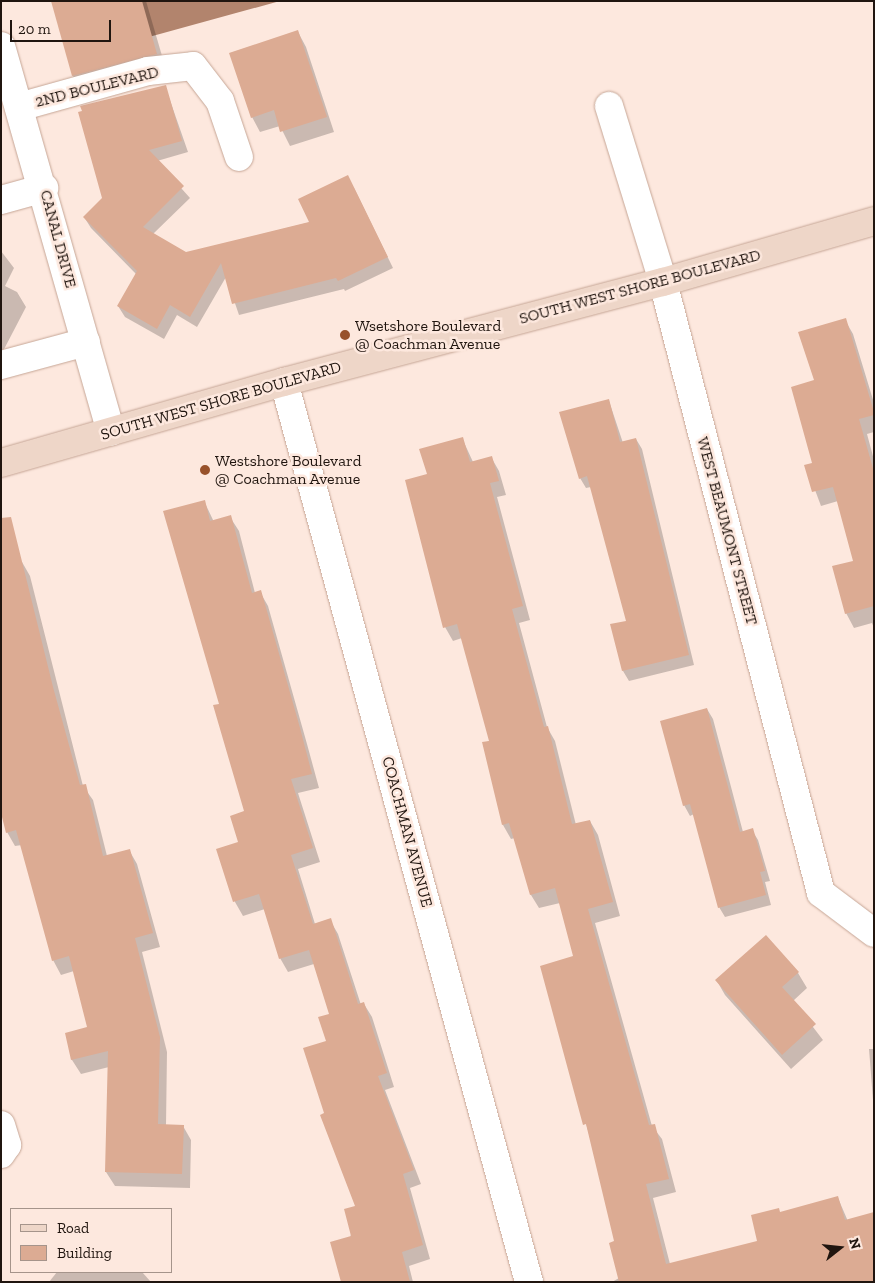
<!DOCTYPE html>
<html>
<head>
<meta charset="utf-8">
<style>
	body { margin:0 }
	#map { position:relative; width:875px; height:1283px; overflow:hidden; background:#fde8de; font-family:"Zilla Slab",serif }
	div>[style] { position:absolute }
	.water>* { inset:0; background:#b2846d }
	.shadow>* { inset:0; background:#0003 }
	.building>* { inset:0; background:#dcab93 }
	.roads { filter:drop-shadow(0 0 1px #c6a696) drop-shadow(0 0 1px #c6a696) }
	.street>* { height:28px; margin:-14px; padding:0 14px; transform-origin:14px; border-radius:14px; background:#fff }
	.secondary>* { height:28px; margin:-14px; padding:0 14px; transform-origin:14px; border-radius:14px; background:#eed6c8 }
	.dots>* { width:14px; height:14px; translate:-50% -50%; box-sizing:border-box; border:2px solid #fde8de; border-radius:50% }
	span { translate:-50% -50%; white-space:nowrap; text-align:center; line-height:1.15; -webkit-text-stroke:5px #fde8de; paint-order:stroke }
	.street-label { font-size:16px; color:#20150f }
	.poi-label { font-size:16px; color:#20150f }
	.left { translate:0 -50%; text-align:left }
	.frame { position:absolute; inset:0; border:2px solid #20150f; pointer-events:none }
	.legend { position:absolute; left:10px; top:1208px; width:162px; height:65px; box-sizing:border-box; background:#fde8de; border:1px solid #a5948b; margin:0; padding:6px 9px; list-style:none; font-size:15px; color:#20150f }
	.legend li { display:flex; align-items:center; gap:10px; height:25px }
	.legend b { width:25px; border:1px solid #a5948b }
	.north { position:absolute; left:815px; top:1223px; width:50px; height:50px; -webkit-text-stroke:4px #fde8de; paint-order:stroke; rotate:74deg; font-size:14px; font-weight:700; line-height:20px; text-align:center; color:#20150f }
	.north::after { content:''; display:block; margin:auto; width:18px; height:22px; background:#20150f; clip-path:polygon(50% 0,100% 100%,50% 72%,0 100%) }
	.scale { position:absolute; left:10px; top:20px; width:101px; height:22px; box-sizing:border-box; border:2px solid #20150f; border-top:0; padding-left:6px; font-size:15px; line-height:18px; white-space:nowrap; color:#20150f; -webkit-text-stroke:4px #fde8de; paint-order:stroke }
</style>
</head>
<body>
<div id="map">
	<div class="water">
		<div style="clip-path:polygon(127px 1px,280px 1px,138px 40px)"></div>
	</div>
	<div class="shadow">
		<div style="clip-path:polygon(52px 1px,146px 1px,167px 73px,84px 94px,73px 76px)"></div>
		<div style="clip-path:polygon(298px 32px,306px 47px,334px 132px,290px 146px,280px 126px,260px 132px,252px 117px)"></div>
		<div style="clip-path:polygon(165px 86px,188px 152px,157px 161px,190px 198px,153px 234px,186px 253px,311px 222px,354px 188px,393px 268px,345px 291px,344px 289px,239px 315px,226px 277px,197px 327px,177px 315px,164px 339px,125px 317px,118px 306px,136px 274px,91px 228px,84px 217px,103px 198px)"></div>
		<div style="clip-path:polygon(1px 251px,14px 268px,5px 286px,17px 292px,26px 307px,1px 355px)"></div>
		<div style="clip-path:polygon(845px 320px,853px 334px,874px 403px,874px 432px,867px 434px,874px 460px,874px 628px,872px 623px,854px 628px,846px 613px,854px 562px,838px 501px,821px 506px,806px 466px,814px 464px,816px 381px)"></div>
		<div style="clip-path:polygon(609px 401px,623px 443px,636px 439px,642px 449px,694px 665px,629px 681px,623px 671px,627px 622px,591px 487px,586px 488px,580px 478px)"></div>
		<div style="clip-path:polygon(462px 438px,473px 462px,491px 457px,499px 471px,506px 495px,497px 497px,530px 620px,519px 623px,547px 727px,555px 741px,576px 825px,590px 821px,598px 835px,620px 916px,595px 923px,652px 1126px,662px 1139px,676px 1192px,653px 1198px,670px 1264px,758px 1242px,780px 1213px,838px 1198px,874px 1282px,612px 1282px,619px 1278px,616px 1242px,589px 1134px,541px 967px,575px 957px,560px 903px,539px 908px,531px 895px,515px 838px,511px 839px,503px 825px,483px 743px,490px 741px,462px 638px,453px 641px,445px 627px,428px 475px)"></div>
		<div style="clip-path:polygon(204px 501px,214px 522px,230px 517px,239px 531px,255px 593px,260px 592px,268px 606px,307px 744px,319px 788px,298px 793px,320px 862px,298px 869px,315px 924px,330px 920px,338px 934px,361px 1005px,364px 1004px,372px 1017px,394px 1087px,385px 1090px,421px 1184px,410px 1188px,430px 1259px,409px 1266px,413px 1282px,342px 1282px,356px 1207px,326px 1114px,330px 1015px,314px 964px,288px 972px,280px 958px,265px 909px,243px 916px,235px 902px,218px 850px,240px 843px,245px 812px,221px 704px)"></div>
		<div style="clip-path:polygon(22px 562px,30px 576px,83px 786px,93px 800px,107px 856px,129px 850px,137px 864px,160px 947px,142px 952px,167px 1052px,166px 1126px,183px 1126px,191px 1140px,190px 1188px,115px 1186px,106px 1172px,109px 1067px,81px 1074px,72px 1060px,66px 1034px,88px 1028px,74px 971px,61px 975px,53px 960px,22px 845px,15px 846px,7px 832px)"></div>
		<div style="clip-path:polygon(707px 709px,713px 719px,743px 832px,752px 830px,758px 840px,770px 881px,765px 882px,771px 905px,725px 917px,719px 907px,694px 814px,690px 816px,684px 805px)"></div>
		<div style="clip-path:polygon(766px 937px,798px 973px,807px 988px,793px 1001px,823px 1040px,791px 1069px,725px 995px,717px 981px)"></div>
		<div style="clip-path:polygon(869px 1049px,874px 1049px,874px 1101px,873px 1100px)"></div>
		<div style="clip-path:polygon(57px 1272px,142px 1272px,151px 1282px,49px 1282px)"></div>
	</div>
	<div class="building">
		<div style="clip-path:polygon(51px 1px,142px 1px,157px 54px,72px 76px)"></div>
		<div style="clip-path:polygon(298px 30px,327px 117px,280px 132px,274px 110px,251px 118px,229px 53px)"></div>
		<div style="clip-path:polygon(166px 85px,182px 141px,149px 150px,184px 186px,143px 227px,186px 252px,309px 222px,298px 199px,348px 175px,388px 257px,338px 281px,336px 278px,232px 304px,221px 263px,190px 317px,170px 305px,157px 329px,117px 306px,137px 271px,83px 217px,102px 198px,78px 112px,82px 111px,80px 106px)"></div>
		<div style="clip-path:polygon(846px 318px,874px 412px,874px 415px,859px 419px,874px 472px,874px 606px,845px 614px,832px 566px,853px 561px,833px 487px,812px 492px,804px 465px,812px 463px,791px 387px,814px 380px,798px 332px)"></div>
		<div style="clip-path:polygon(609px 399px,620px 442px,636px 438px,689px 655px,622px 671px,610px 624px,626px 621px,587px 476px,579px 479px,559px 412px)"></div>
		<div style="clip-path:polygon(463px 437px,470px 462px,492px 456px,499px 481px,490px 483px,523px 606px,512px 609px,544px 727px,548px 726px,572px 824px,590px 820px,613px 902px,588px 909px,649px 1125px,655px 1124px,669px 1179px,646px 1184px,666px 1264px,757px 1241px,751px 1215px,779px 1208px,780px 1212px,838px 1196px,845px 1220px,874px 1212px,874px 1282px,619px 1282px,609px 1243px,614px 1241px,586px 1124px,583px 1125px,540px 966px,573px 956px,555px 888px,530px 895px,509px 823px,502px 825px,482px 742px,489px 741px,457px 624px,443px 628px,405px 480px,427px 474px,419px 449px)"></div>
		<div style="clip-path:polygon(205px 500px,210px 521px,231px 515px,252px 593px,261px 590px,300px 728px,312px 774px,291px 779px,313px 848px,291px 855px,313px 924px,331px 918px,358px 1004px,364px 1002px,387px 1073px,378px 1076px,414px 1170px,403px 1174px,423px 1245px,402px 1252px,410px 1282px,341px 1282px,330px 1242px,351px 1236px,344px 1209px,355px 1206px,320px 1115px,324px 1113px,303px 1048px,326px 1041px,318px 1017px,329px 1014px,309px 950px,279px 959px,259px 894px,233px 902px,216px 849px,238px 842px,230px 816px,244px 811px,213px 705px,219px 704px,163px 511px)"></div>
		<div style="clip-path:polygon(11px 517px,53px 687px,80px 785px,86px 784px,103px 856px,130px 849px,153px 933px,135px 938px,160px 1037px,158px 1124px,184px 1125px,182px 1174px,105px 1172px,108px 1051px,71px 1060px,65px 1033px,87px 1027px,69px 956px,52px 961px,16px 830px,6px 833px,1px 813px,1px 518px)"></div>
		<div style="clip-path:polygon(707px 708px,740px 832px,753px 828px,765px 871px,760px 872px,766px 895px,718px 908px,690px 804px,683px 806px,660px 721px)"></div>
		<div style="clip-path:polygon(766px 935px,799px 972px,782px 987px,816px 1024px,782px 1055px,715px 980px)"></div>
	</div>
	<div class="roads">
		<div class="street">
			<div style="left:1px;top:46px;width:401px;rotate:74.1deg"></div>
			<div style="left:609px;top:106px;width:184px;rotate:72.9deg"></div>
			<div style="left:663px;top:282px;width:631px;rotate:75.5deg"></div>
			<div style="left:821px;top:893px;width:66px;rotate:37deg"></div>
			<div style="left:19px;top:107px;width:134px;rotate:-15.6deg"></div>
			<div style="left:148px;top:71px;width:45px;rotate:-6.3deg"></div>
			<div style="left:193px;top:66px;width:44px;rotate:52.4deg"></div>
			<div style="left:220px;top:101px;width:59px;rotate:71.3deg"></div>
			<div style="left:1px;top:200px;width:45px;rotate:-15.6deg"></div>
			<div style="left:1px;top:365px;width:88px;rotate:-15.1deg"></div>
			<div style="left:284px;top:382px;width:933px;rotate:74.77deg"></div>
			<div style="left:1px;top:1125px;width:21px;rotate:73deg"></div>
			<div style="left:7px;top:1145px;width:11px;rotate:124deg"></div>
		</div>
		<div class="secondary">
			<div style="left:1px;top:463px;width:294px;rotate:-16deg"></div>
			<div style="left:284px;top:382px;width:392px;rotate:-14.8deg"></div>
			<div style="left:663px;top:282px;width:220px;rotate:-16.1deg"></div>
		</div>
	</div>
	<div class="dots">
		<div style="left:345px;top:335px;background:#98512a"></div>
		<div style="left:205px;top:470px;background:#98512a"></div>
	</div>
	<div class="street-label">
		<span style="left:97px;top:87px;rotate:-14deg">2ND BOULEVARD</span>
		<span style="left:58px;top:239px;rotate:75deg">CANAL DRIVE</span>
		<span style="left:640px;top:287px;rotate:-15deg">SOUTH WEST SHORE BOULEVARD</span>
		<span style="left:221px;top:401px;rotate:-16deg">SOUTH WEST SHORE BOULEVARD</span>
		<span style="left:727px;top:531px;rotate:75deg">WEST BEAUMONT STREET</span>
		<span style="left:407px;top:832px;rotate:75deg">COACHMAN AVENUE</span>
	</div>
	<div class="poi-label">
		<span class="left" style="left:355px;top:335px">Wsetshore Boulevard<br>@ Coachman Avenue</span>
		<span class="left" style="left:215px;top:470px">Westshore Boulevard<br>@ Coachman Avenue</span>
	</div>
	<div class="frame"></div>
	<ul class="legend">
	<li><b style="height:6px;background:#eed6c8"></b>Road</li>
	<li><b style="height:14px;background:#dcab93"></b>Building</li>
	</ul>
	<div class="north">N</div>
	<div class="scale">20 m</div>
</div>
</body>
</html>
